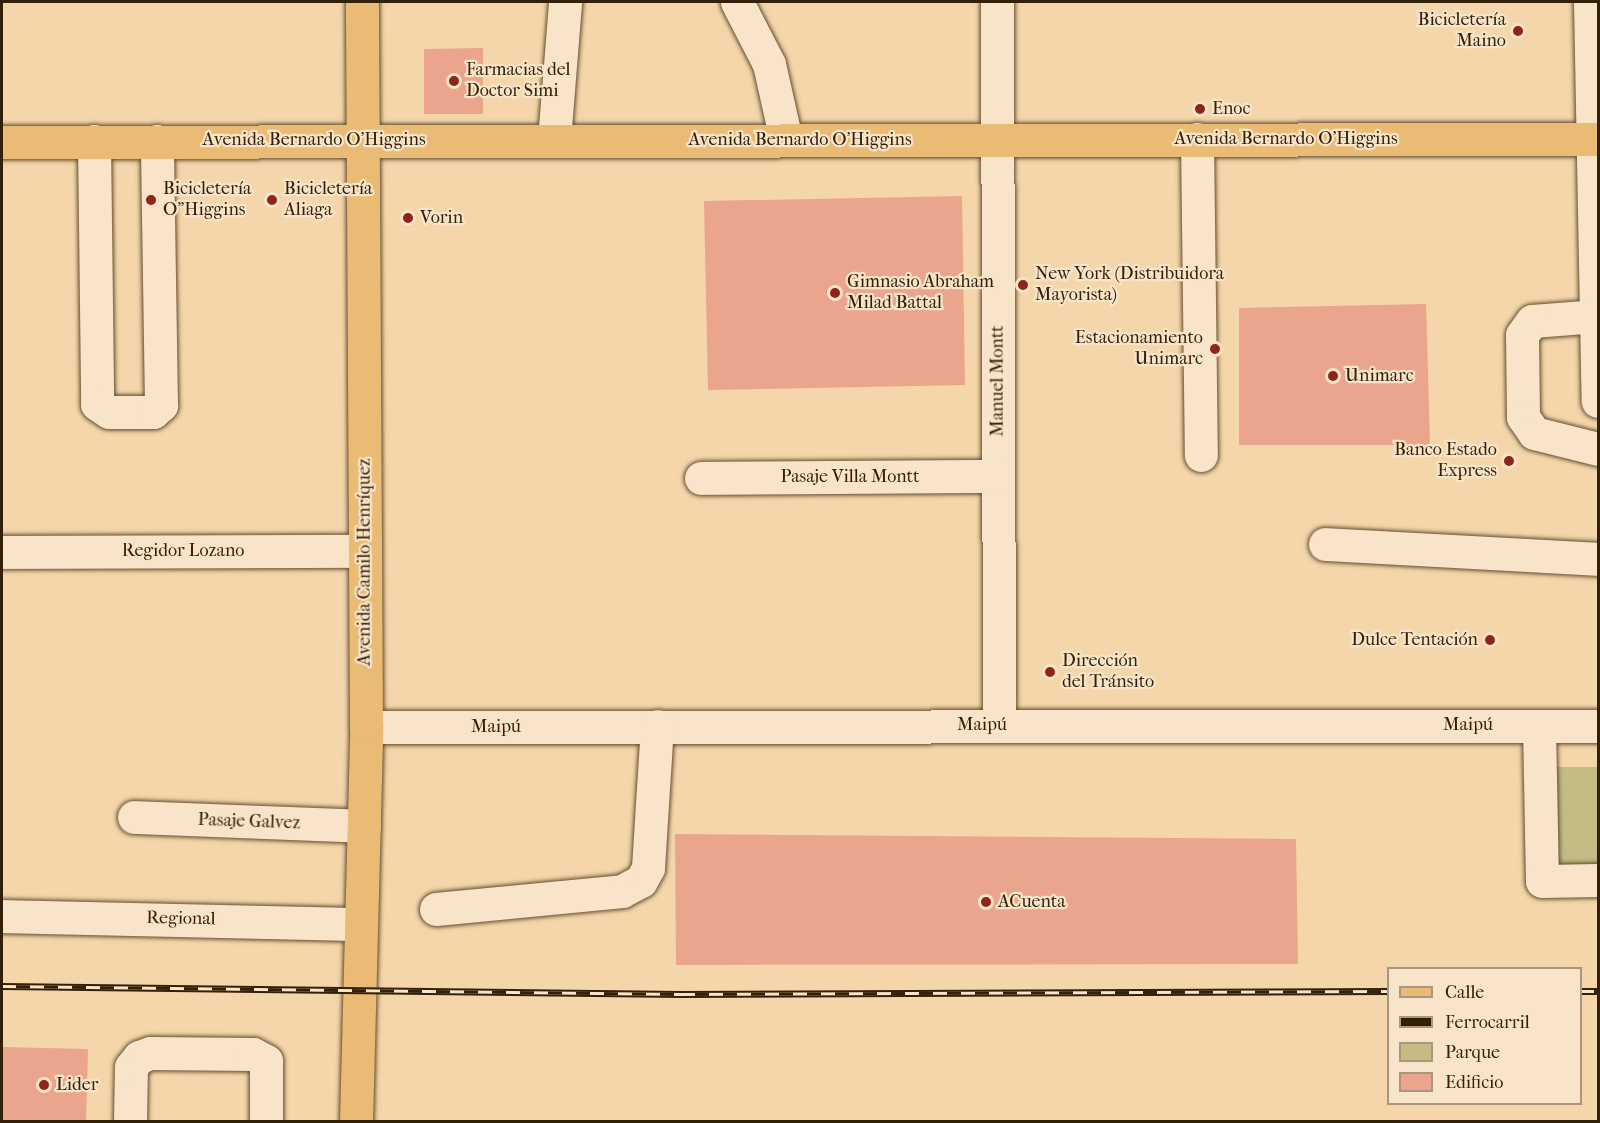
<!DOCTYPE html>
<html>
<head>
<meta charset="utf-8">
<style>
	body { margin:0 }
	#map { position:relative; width:1600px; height:1123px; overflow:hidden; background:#f5d6aa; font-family:"IM FELL French Canon",serif }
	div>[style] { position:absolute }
	.green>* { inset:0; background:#c4bc84 }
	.building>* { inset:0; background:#eba58c }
	.roads { filter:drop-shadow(0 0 2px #644e31) drop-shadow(0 0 2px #644e31) }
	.minor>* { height:33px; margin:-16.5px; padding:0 16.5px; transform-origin:16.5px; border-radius:16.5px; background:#f8e4c8 }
	.major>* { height:33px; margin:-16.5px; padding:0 16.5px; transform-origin:16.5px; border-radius:16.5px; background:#eabb75 }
	.rail>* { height:7px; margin-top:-3.5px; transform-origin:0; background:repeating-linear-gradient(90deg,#f8e4c8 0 14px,#332009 0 28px); box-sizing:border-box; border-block:2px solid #332009 }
	.dots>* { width:16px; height:16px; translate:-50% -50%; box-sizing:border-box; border:3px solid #f8e4c8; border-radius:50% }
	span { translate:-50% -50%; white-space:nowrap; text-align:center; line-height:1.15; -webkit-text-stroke:4.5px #f8e4c8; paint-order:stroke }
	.poi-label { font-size:18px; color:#332009 }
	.right { translate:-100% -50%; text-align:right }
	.left { translate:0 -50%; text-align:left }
	.street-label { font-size:18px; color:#332009 }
	.frame { position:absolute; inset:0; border:3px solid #332009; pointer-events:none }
	.legend { position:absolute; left:1387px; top:967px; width:195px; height:138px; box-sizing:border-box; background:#f8e4c8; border:2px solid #a9967c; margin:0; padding:8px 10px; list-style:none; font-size:18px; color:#332009 }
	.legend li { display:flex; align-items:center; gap:12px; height:30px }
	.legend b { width:30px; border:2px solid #a9967c }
</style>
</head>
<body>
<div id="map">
	<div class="green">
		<div style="clip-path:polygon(1544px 767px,1598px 767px,1598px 867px,1544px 868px)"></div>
	</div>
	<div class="building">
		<div style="clip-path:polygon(483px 48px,483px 114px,424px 114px,424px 49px)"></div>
		<div style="clip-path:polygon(962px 196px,965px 385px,708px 390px,704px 201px)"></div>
		<div style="clip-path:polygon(1426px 304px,1430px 445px,1239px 445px,1239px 308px)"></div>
		<div style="clip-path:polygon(675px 834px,1296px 839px,1298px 964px,676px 965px)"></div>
		<div style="clip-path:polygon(2px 1047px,88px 1049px,86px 1122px,2px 1122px)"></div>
	</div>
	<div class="roads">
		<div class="minor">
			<div style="left:737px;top:2px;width:70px;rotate:62.7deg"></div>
			<div style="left:769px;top:64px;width:78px;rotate:77.4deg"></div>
			<div style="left:997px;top:2px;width:723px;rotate:89.84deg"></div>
			<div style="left:1590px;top:2px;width:399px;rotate:88.9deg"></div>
			<div style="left:1197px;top:139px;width:316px;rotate:89.3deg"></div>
			<div style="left:554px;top:140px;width:138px;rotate:-85.4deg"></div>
			<div style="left:94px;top:141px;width:263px;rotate:89.3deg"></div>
			<div style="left:97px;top:404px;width:14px;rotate:34deg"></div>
			<div style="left:109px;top:412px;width:44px"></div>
			<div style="left:153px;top:412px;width:11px;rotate:-41deg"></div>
			<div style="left:161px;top:405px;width:264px;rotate:-90.9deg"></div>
			<div style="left:1597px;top:316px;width:65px;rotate:175.6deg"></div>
			<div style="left:1532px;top:321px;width:17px;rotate:126deg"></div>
			<div style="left:1522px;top:335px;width:82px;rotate:89.3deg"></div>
			<div style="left:1523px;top:417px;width:19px;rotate:55deg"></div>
			<div style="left:1534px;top:433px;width:66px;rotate:14deg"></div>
			<div style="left:701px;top:478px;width:297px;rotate:-0.4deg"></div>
			<div style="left:1325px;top:544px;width:273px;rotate:3.1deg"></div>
			<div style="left:2px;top:552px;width:362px;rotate:-0.2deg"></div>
			<div style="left:1539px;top:726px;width:155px;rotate:88.9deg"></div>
			<div style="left:1542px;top:881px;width:56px;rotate:-1deg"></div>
			<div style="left:366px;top:727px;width:1232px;rotate:-0.05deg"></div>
			<div style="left:134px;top:817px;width:230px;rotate:2.2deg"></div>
			<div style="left:436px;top:909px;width:187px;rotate:-5.5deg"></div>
			<div style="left:622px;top:891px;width:21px;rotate:-28deg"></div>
			<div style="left:641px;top:881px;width:15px;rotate:-62deg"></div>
			<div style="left:648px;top:868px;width:142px;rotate:-86.4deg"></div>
			<div style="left:2px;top:916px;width:358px;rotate:1.3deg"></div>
			<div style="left:130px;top:1122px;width:55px;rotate:-89deg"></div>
			<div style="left:131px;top:1067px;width:13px;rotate:-51deg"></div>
			<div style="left:139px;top:1057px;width:12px;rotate:-20deg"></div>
			<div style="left:150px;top:1053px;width:103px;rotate:0.6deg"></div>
			<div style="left:253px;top:1054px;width:15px;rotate:28deg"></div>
			<div style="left:266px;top:1061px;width:61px;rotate:90deg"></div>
		</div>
		<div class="major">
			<div style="left:2px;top:142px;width:1596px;rotate:-0.11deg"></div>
			<div style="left:356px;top:1122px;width:395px;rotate:-88.5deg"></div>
			<div style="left:366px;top:727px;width:725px;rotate:-90.32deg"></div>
		</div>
	</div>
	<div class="rail">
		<div style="left:2px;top:986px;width:679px;rotate:0.68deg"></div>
		<div style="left:681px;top:994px;width:707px;rotate:-0.24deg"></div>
		<div style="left:1580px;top:991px;width:18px"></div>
	</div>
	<div class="dots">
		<div style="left:1518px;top:31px;background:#8f2418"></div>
		<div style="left:454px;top:81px;background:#8f2418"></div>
		<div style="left:1200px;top:109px;background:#8f2418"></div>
		<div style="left:151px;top:200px;background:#8f2418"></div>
		<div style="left:272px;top:200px;background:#8f2418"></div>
		<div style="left:408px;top:218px;background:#8f2418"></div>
		<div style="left:1023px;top:285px;background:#8f2418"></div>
		<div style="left:835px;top:293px;background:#8f2418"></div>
		<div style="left:1215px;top:349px;background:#8f2418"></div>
		<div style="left:1333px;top:376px;background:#8f2418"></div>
		<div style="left:1509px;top:461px;background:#8f2418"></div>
		<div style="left:1490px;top:640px;background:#8f2418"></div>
		<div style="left:1050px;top:672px;background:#8f2418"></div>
		<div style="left:986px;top:902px;background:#8f2418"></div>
		<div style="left:44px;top:1085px;background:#8f2418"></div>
	</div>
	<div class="poi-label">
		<span class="right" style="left:1506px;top:31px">Bicicletería<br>Maino</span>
		<span class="left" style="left:466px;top:81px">Farmacias del<br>Doctor Simi</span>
		<span class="left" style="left:1212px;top:109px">Enoc</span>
		<span class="left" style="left:163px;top:200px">Bicicletería<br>O"Higgins</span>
		<span class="left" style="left:284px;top:200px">Bicicletería<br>Aliaga</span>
		<span class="left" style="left:420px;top:218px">Vorin</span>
		<span class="left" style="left:1035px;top:285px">New York (Distribuidora<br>Mayorista)</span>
		<span class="left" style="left:847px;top:293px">Gimnasio Abraham<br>Milad Battal</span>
		<span class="right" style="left:1203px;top:349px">Estacionamiento<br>Unimarc</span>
		<span class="left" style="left:1345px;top:376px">Unimarc</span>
		<span class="right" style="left:1497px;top:461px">Banco Estado<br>Express</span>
		<span class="right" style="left:1478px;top:640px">Dulce Tentación</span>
		<span class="left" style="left:1062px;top:672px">Dirección<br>del Tránsito</span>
		<span class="left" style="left:998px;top:902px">ACuenta</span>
		<span class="left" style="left:56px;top:1085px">Lider</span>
	</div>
	<div class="street-label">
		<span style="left:1286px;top:139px">Avenida Bernardo O'Higgins</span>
		<span style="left:314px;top:140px">Avenida Bernardo O'Higgins</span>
		<span style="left:800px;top:140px">Avenida Bernardo O'Higgins</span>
		<span style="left:998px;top:381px;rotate:-90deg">Manuel Montt</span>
		<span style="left:850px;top:477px">Pasaje Villa Montt</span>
		<span style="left:183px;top:551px">Regidor Lozano</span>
		<span style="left:365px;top:562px;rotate:-90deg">Avenida Camilo Henríquez</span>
		<span style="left:982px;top:725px">Maipú</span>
		<span style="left:1468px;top:725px">Maipú</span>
		<span style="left:496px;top:727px">Maipú</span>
		<span style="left:249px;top:822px;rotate:2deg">Pasaje Galvez</span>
		<span style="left:181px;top:919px;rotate:1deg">Regional</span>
	</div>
	<div class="frame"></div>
	<ul class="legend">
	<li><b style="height:8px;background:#eabb75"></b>Calle</li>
	<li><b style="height:8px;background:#332009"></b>Ferrocarril</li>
	<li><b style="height:16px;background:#c4bc84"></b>Parque</li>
	<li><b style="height:16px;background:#eba58c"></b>Edificio</li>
	</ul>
</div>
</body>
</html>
